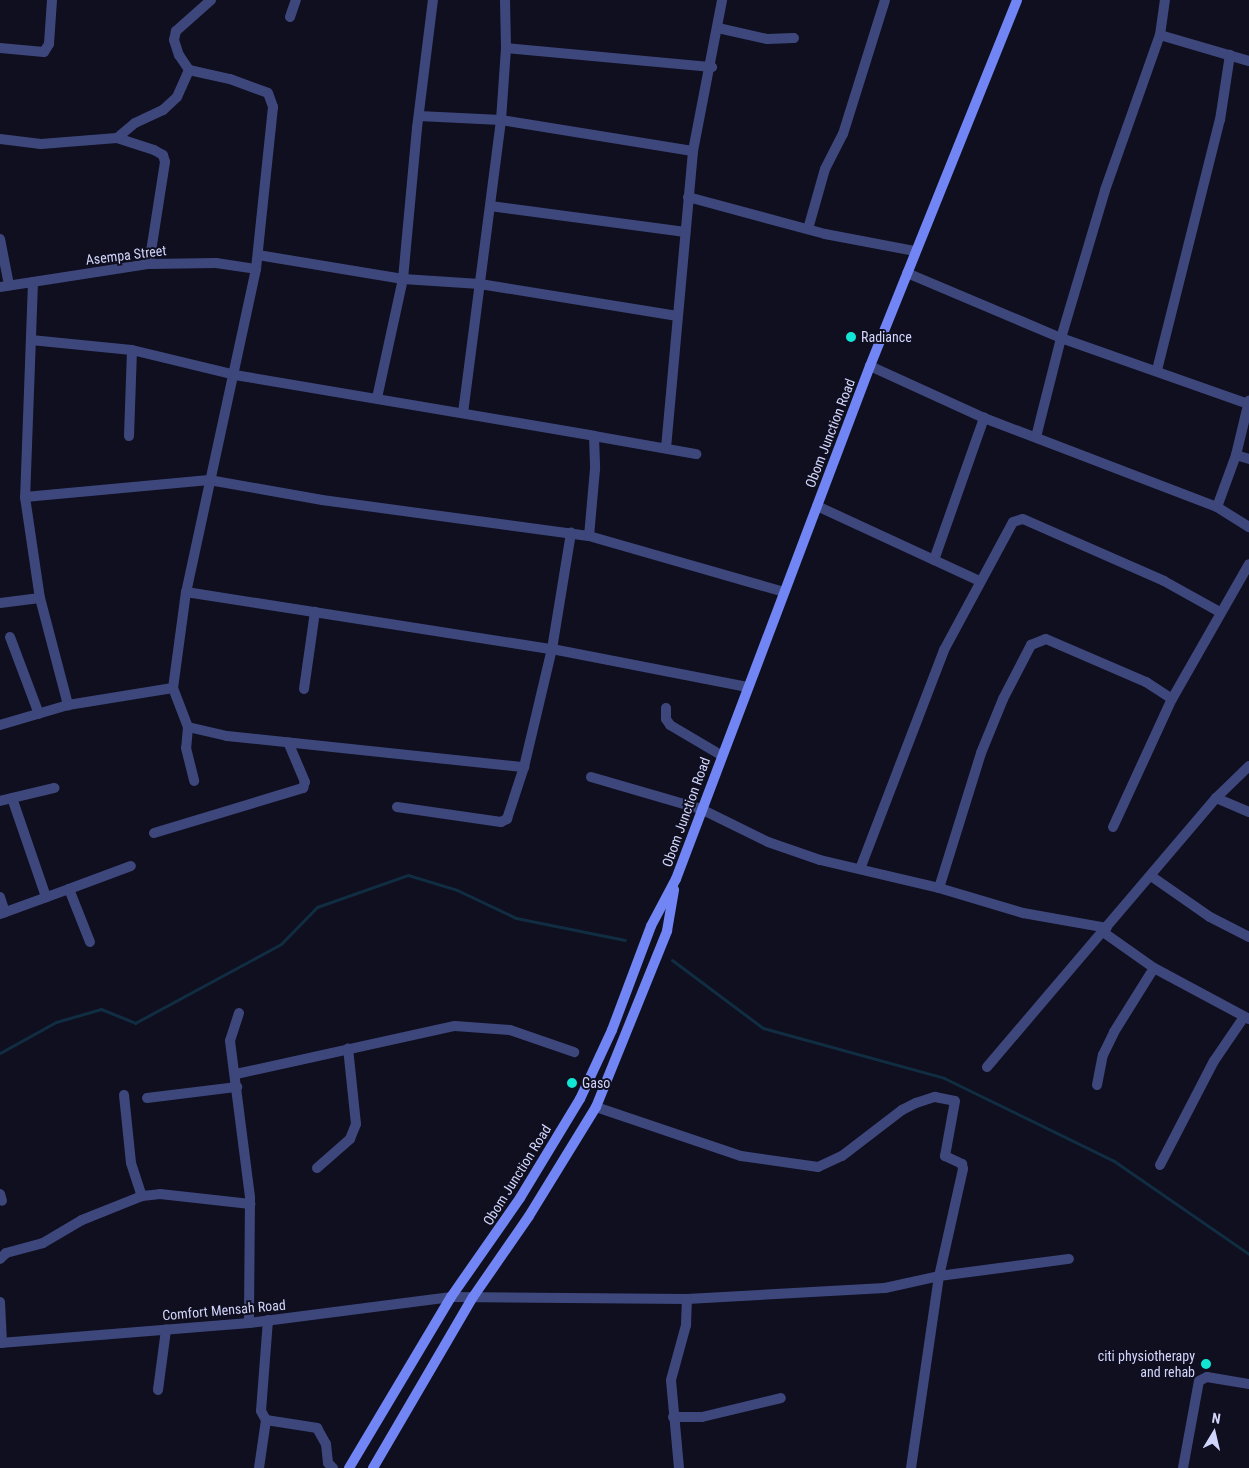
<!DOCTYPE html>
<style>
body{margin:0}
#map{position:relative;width:1249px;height:1468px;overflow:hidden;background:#0f0f20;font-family:"Roboto Condensed",sans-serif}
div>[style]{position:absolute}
.stream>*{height:3px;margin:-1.5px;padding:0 1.5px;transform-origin:1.5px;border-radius:1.5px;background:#112d42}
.minor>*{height:10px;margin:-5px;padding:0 5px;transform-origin:5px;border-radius:5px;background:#3e477c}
.secondary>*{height:10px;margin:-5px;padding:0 5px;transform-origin:5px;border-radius:5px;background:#7185f4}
.dots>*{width:14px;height:14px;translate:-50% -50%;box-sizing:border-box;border:2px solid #0f0f20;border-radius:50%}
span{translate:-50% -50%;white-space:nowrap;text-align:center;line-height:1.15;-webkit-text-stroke:4px #0f0f20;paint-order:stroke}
.street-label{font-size:14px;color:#d2d5fb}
.poi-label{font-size:14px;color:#d2d5fb}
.left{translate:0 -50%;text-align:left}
.right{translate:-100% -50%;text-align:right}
.north{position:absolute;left:1189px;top:1408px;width:50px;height:50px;-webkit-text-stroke:4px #0f0f20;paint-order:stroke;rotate:9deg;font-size:14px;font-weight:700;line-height:20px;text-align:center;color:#d2d5fb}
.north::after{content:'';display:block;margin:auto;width:18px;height:22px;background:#d2d5fb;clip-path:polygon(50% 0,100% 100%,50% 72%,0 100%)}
</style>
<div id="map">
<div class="stream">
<div style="left:672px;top:960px;width:114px;rotate:36.8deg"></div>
<div style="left:763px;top:1028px;width:188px;rotate:15.4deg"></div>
<div style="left:944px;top:1078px;width:189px;rotate:26deg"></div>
<div style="left:1114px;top:1161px;width:164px;rotate:34.6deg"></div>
<div style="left:0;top:1053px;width:64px;rotate:-29deg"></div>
<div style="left:56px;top:1022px;width:47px;rotate:-16.1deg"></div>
<div style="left:101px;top:1009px;width:37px;rotate:22deg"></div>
<div style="left:135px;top:1023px;width:166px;rotate:-28.4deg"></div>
<div style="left:281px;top:944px;width:52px;rotate:-45.8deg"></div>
<div style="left:317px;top:907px;width:96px;rotate:-19.4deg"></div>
<div style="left:408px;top:875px;width:51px;rotate:17deg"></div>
<div style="left:457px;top:890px;width:65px;rotate:25.4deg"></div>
<div style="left:516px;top:918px;width:111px;rotate:11.4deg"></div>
</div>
<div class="minor">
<div style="left:211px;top:0;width:47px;rotate:138.5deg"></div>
<div style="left:176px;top:31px;width:9px;rotate:103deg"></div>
<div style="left:174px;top:40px;width:16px;rotate:72deg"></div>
<div style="left:179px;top:55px;width:18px;rotate:56deg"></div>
<div style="left:189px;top:70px;width:42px;rotate:12.4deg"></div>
<div style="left:230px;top:79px;width:40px;rotate:20.2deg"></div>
<div style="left:268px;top:93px;width:15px;rotate:70deg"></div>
<div style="left:273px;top:107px;width:163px;rotate:96deg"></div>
<div style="left:256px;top:269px;width:330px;rotate:102.2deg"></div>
<div style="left:186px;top:592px;width:97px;rotate:97.7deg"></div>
<div style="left:173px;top:688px;width:42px;rotate:69deg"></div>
<div style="left:188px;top:727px;width:40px;rotate:13deg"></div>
<div style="left:227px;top:736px;width:299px;rotate:6deg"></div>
<div style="left:290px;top:17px;width:18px;rotate:-71deg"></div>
<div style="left:718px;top:28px;width:50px;rotate:12.7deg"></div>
<div style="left:767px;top:39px;width:27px;rotate:-2deg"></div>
<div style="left:1160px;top:35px;width:93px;rotate:16.3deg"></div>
<div style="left:0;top:48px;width:44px;rotate:5.2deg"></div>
<div style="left:44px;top:52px;width:9px;rotate:-58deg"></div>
<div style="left:49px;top:44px;width:44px;rotate:-86.1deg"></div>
<div style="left:506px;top:48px;width:207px;rotate:5.3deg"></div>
<div style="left:419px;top:116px;width:82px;rotate:2.8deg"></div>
<div style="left:501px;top:120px;width:194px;rotate:9.2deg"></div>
<div style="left:117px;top:138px;width:39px;rotate:18deg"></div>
<div style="left:154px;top:150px;width:10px;rotate:29deg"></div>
<div style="left:163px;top:155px;width:7px;rotate:74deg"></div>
<div style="left:165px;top:162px;width:103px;rotate:98.9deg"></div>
<div style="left:0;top:139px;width:41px;rotate:7deg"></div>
<div style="left:41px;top:144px;width:76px;rotate:-4.5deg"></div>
<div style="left:117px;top:138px;width:23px;rotate:-40deg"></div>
<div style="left:135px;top:123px;width:31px;rotate:-25deg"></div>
<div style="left:163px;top:110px;width:19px;rotate:-43deg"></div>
<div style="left:177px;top:97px;width:30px;rotate:-66deg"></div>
<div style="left:688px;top:197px;width:142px;rotate:15.1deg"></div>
<div style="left:825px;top:234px;width:92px;rotate:10.7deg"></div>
<div style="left:490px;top:206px;width:197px;rotate:7.6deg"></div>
<div style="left:808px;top:229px;width:62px;rotate:-74.2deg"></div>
<div style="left:825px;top:169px;width:39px;rotate:-63deg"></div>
<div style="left:843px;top:134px;width:140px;rotate:-72.6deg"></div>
<div style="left:0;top:239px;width:47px;rotate:78.9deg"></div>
<div style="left:258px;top:255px;width:147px;rotate:9.4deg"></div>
<div style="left:403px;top:279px;width:77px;rotate:3.7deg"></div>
<div style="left:480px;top:284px;width:200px;rotate:9.2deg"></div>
<div style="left:907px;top:273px;width:167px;rotate:22.9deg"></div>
<div style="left:1061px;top:338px;width:198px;rotate:19.4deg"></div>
<div style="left:33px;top:282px;width:215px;rotate:92.1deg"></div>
<div style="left:25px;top:497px;width:102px;rotate:81.6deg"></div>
<div style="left:40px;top:598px;width:111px;rotate:75.3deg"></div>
<div style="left:0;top:287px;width:151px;rotate:-8.8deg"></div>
<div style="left:149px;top:264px;width:67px;rotate:-0.9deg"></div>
<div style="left:216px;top:263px;width:40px;rotate:8.5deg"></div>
<div style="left:31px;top:340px;width:101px;rotate:5.7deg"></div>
<div style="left:132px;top:350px;width:106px;rotate:13.6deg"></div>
<div style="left:235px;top:375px;width:364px;rotate:9.6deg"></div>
<div style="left:594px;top:436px;width:33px;rotate:88deg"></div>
<div style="left:595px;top:469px;width:67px;rotate:95.1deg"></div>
<div style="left:870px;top:366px;width:125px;rotate:24.5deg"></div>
<div style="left:984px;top:418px;width:249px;rotate:20.9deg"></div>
<div style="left:1217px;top:507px;width:38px;rotate:32deg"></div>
<div style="left:1157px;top:370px;width:258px;rotate:-75.9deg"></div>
<div style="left:1220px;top:120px;width:66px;rotate:-81.3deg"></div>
<div style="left:377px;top:398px;width:122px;rotate:-77.7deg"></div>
<div style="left:403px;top:279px;width:152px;rotate:-84.7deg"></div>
<div style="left:417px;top:128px;width:129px;rotate:-82.9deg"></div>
<div style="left:463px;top:413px;width:295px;rotate:-82.6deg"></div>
<div style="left:501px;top:120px;width:72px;rotate:-86deg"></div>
<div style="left:506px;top:48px;width:48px;rotate:-91.2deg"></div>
<div style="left:129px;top:436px;width:86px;rotate:-88deg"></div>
<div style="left:594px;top:436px;width:104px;rotate:10deg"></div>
<div style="left:1036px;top:437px;width:102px;rotate:-75.8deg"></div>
<div style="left:1061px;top:338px;width:154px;rotate:-73.4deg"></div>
<div style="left:1105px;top:190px;width:164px;rotate:-70.5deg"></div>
<div style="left:1160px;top:35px;width:35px;rotate:-82deg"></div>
<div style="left:666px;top:448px;width:298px;rotate:-84.8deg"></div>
<div style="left:693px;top:151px;width:154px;rotate:-79.1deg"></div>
<div style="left:1236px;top:455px;width:14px;rotate:17deg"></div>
<div style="left:25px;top:497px;width:185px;rotate:-5.3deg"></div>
<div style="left:209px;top:480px;width:115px;rotate:10deg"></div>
<div style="left:322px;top:500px;width:269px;rotate:7.7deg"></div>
<div style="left:589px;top:536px;width:203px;rotate:16deg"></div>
<div style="left:817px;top:506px;width:179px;rotate:24.8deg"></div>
<div style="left:1217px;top:507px;width:55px;rotate:-69.9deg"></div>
<div style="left:1236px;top:455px;width:56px;rotate:-76.5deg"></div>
<div style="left:934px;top:560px;width:151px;rotate:-70.6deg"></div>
<div style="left:186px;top:592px;width:370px;rotate:8.9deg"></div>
<div style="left:552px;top:649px;width:199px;rotate:11deg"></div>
<div style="left:0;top:603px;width:40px;rotate:-7.1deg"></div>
<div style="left:10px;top:637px;width:82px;rotate:69.4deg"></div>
<div style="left:304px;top:689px;width:78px;rotate:-81.9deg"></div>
<div style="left:666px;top:708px;width:11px;rotate:90deg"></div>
<div style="left:666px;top:719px;width:7px;rotate:56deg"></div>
<div style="left:670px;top:725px;width:59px;rotate:30.5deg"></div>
<div style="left:0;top:725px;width:71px;rotate:-16.4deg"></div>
<div style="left:68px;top:705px;width:106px;rotate:-9.2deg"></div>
<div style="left:188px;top:727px;width:21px;rotate:95deg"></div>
<div style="left:186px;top:748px;width:34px;rotate:76deg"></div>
<div style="left:591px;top:777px;width:115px;rotate:16.2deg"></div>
<div style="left:701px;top:809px;width:75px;rotate:26.2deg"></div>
<div style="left:768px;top:842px;width:55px;rotate:19.1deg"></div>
<div style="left:820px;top:860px;width:122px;rotate:13.2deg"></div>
<div style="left:939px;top:888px;width:88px;rotate:16.6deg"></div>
<div style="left:1023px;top:913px;width:85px;rotate:10.1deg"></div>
<div style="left:12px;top:798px;width:105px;rotate:71deg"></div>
<div style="left:1216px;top:798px;width:36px;rotate:23deg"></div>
<div style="left:0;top:801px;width:56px;rotate:-13.5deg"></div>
<div style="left:397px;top:807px;width:105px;rotate:8.2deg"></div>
<div style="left:501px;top:822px;width:7px;rotate:-27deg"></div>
<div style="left:507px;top:819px;width:55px;rotate:-71.9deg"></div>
<div style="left:524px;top:767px;width:121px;rotate:-76.7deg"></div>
<div style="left:552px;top:649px;width:118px;rotate:-80.7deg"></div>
<div style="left:1113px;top:827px;width:141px;rotate:-65.3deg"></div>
<div style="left:1172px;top:699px;width:155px;rotate:-60.3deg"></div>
<div style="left:154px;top:833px;width:156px;rotate:-16.8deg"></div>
<div style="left:303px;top:788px;width:6px;rotate:-72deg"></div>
<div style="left:305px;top:782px;width:43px;rotate:-113deg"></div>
<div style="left:860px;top:869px;width:235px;rotate:-69deg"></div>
<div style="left:944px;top:650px;width:145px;rotate:-61.7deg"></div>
<div style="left:1013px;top:522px;width:10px;rotate:-17deg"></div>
<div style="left:1023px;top:519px;width:154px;rotate:23.7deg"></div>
<div style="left:1164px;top:581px;width:64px;rotate:29deg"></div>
<div style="left:1151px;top:876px;width:72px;rotate:34.8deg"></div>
<div style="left:1210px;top:917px;width:44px;rotate:27.1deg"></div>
<div style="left:939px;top:888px;width:141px;rotate:-72.7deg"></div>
<div style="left:981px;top:753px;width:58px;rotate:-67.8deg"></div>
<div style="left:1003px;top:699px;width:61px;rotate:-62.6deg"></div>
<div style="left:1031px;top:645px;width:16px;rotate:-22deg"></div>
<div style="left:1046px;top:639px;width:109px;rotate:23.3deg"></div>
<div style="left:1146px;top:682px;width:31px;rotate:33deg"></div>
<div style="left:69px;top:889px;width:66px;rotate:-20.4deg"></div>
<div style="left:0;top:897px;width:16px;rotate:72deg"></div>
<div style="left:0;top:914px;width:73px;rotate:-19.9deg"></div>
<div style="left:69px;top:889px;width:57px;rotate:68.4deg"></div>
<div style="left:1103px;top:932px;width:62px;rotate:35.2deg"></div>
<div style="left:1154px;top:968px;width:108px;rotate:28.2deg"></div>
<div style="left:239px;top:1013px;width:29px;rotate:108deg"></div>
<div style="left:230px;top:1041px;width:158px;rotate:82.7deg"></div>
<div style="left:250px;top:1198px;width:125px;rotate:90.5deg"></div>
<div style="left:987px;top:1067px;width:353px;rotate:-49.6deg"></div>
<div style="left:1216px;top:798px;width:46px;rotate:-44.1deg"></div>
<div style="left:236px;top:1074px;width:224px;rotate:-12.4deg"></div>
<div style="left:455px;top:1026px;width:55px;rotate:4.2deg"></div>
<div style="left:510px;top:1030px;width:68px;rotate:19deg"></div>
<div style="left:1097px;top:1085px;width:31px;rotate:-79deg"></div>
<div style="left:1103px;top:1055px;width:25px;rotate:-64deg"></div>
<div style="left:1114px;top:1032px;width:75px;rotate:-58deg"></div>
<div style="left:124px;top:1095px;width:68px;rotate:84.1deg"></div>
<div style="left:131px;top:1163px;width:35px;rotate:72deg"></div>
<div style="left:147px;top:1098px;width:91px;rotate:-7deg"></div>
<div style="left:596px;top:1107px;width:153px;rotate:18.7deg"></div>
<div style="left:741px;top:1156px;width:78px;rotate:8.1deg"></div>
<div style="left:818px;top:1167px;width:26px;rotate:-25deg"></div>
<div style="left:842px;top:1156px;width:76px;rotate:-37.5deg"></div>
<div style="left:902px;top:1110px;width:16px;rotate:-27deg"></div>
<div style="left:916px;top:1103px;width:20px;rotate:-18deg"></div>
<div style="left:935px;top:1097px;width:20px;rotate:11deg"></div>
<div style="left:955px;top:1101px;width:56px;rotate:100.3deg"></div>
<div style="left:945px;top:1156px;width:19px;rotate:25deg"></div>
<div style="left:962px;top:1164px;width:5px;rotate:79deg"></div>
<div style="left:963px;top:1169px;width:110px;rotate:102.6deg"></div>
<div style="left:939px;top:1276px;width:194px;rotate:98.3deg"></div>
<div style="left:1160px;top:1165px;width:117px;rotate:-62.6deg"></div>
<div style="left:1214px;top:1061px;width:53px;rotate:-55.7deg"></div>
<div style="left:317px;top:1168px;width:44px;rotate:-41.3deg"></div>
<div style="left:350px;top:1139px;width:16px;rotate:-68deg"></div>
<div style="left:356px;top:1124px;width:76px;rotate:-96deg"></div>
<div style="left:0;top:1194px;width:7px;rotate:74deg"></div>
<div style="left:0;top:1259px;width:8px;rotate:-45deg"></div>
<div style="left:6px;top:1253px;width:38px;rotate:-15deg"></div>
<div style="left:43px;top:1243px;width:45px;rotate:-30.5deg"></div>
<div style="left:82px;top:1220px;width:65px;rotate:-21.8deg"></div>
<div style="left:142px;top:1196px;width:18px;rotate:-6deg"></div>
<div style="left:160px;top:1194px;width:91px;rotate:6.3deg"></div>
<div style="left:0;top:1302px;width:41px;rotate:87.2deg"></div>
<div style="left:268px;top:1320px;width:91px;rotate:94.4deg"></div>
<div style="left:261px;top:1411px;width:10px;rotate:61deg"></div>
<div style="left:266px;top:1420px;width:52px;rotate:8.9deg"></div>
<div style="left:317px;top:1428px;width:18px;rotate:61deg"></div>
<div style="left:326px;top:1444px;width:19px;rotate:84deg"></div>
<div style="left:328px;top:1463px;width:7px;rotate:45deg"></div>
<div style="left:0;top:1343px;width:250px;rotate:-4.6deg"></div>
<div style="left:249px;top:1323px;width:204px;rotate:-7.3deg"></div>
<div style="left:451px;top:1297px;width:236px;rotate:0.5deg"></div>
<div style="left:687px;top:1299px;width:198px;rotate:-3.2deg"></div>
<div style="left:885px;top:1288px;width:55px;rotate:-12.5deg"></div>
<div style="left:939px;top:1276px;width:131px;rotate:-7.5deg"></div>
<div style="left:158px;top:1390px;width:61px;rotate:-82.4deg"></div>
<div style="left:673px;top:1417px;width:29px"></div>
<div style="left:702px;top:1417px;width:81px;rotate:-13.5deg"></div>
<div style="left:259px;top:1468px;width:49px;rotate:-81.7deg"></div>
<div style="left:679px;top:1468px;width:88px;rotate:-95.2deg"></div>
<div style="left:671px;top:1380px;width:57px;rotate:-74.7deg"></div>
<div style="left:686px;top:1325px;width:26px;rotate:-88deg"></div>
<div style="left:1183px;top:1468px;width:88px;rotate:-79.6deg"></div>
<div style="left:1199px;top:1381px;width:9px;rotate:-27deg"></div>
<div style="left:1207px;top:1377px;width:43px;rotate:9.5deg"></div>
</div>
<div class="secondary">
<div style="left:349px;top:1468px;width:199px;rotate:-59.2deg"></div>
<div style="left:451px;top:1297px;width:121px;rotate:-55.1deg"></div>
<div style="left:520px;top:1198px;width:116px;rotate:-58.8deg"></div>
<div style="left:580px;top:1099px;width:76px;rotate:-65.1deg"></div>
<div style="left:612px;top:1030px;width:111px;rotate:-69.4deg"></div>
<div style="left:651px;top:926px;width:53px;rotate:-62deg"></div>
<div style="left:676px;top:879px;width:548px;rotate:-69.29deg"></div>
<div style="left:870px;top:366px;width:394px;rotate:-68.1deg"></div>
<div style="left:373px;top:1468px;width:198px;rotate:-59.7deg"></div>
<div style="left:473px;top:1297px;width:98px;rotate:-55.3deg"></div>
<div style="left:529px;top:1216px;width:128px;rotate:-58.4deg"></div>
<div style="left:596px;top:1107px;width:190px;rotate:-68deg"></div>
<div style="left:667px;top:931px;width:42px;rotate:-80.3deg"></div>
</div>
<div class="dots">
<div style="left:851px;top:337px;background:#12e7d5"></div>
<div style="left:572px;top:1083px;background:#12e7d5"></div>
<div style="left:1206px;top:1364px;background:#12e7d5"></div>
</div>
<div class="street-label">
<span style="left:126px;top:255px;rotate:-7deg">Asempa Street</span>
<span style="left:830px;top:433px;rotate:-69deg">Obom Junction Road</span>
<span style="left:686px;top:812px;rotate:-70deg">Obom Junction Road</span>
<span style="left:517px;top:1175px;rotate:-58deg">Obom Junction Road</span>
<span style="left:224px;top:1310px;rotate:-5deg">Comfort Mensah Road</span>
</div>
<div class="poi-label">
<span class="left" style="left:861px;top:337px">Radiance</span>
<span class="left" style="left:582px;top:1083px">Gaso</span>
<span class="right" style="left:1195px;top:1364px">citi physiotherapy<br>and rehab</span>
</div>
<div class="north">N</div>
</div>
